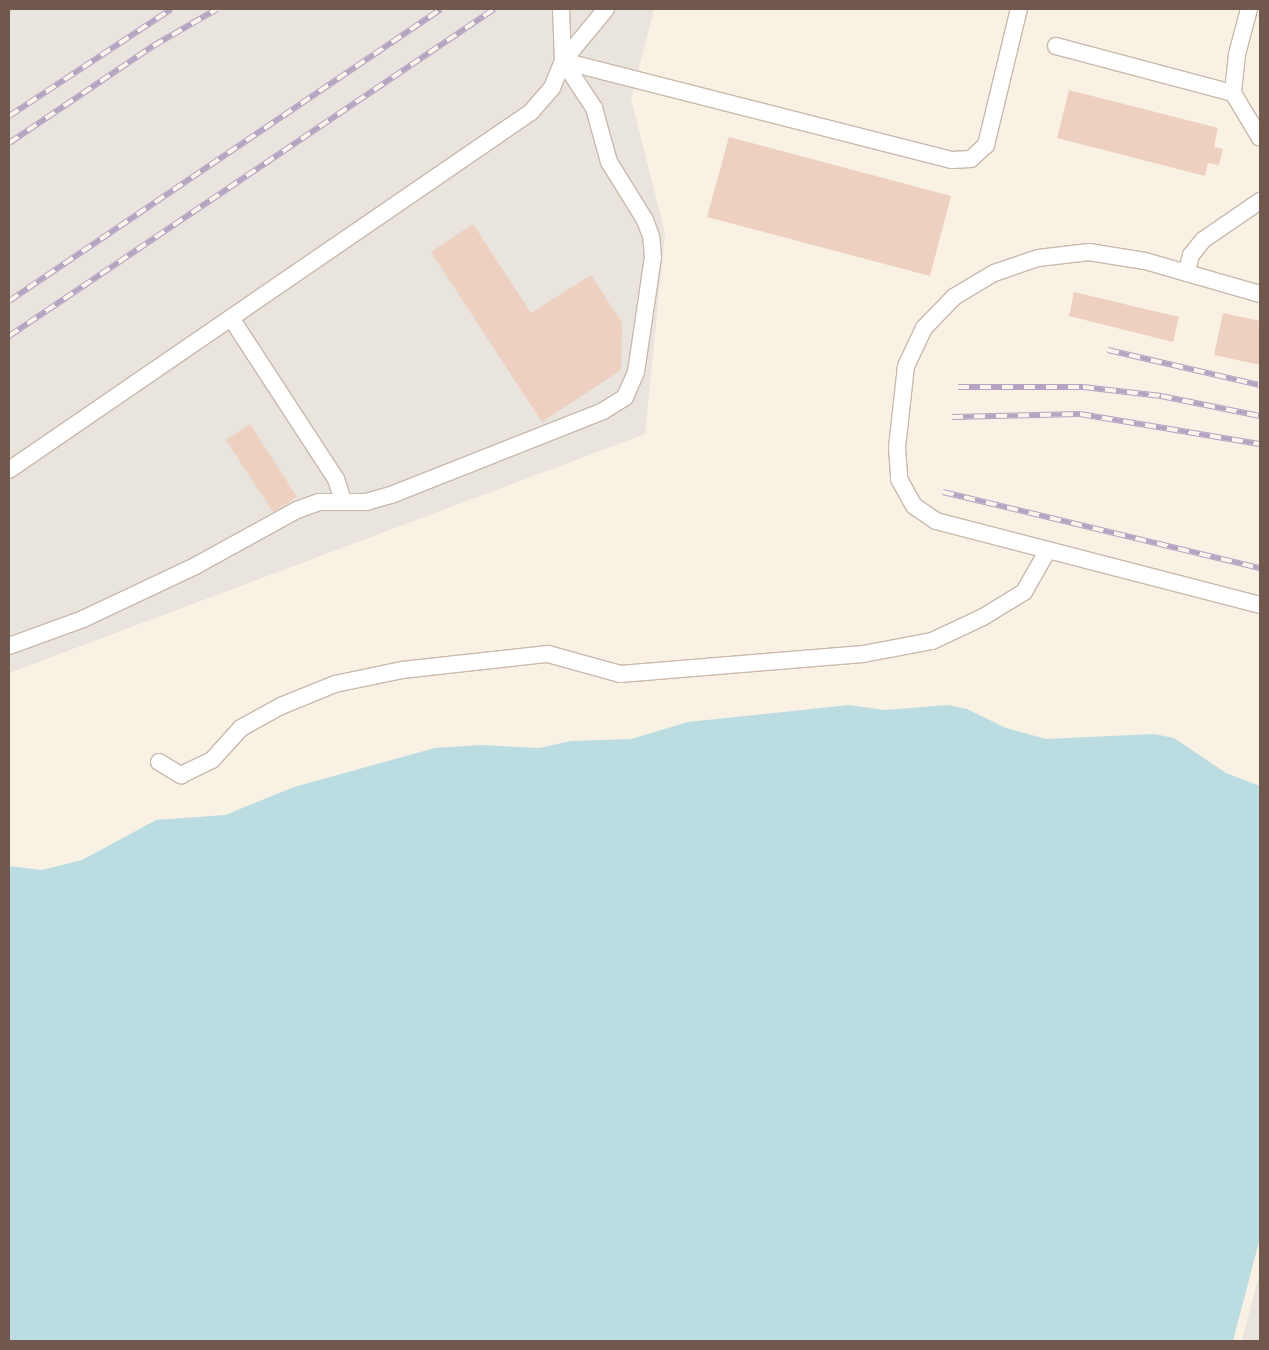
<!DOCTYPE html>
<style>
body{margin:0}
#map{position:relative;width:1269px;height:1350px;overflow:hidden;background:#faf1e5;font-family:Manrope,sans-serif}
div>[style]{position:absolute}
.industrial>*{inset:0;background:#eae4df}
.water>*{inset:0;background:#bbdde2}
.building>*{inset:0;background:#edd0bf}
.roads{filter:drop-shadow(1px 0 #cab9ac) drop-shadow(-1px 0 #cab9ac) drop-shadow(0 1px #cab9ac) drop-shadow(0 -1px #cab9ac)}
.service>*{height:16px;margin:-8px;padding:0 8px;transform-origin:8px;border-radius:8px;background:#fff}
.rail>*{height:5.5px;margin-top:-2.75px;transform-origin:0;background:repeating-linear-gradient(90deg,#fdf5eb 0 11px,#b4a4c2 0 22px);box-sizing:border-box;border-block:1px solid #b4a4c2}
span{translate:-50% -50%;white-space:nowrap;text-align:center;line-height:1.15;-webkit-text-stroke:4px #fdf5eb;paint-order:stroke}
.frame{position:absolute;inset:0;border:10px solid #70584c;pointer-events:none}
</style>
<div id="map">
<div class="industrial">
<div style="clip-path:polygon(9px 9px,654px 9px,631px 99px,665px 233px,645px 434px,9px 673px)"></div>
<div style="clip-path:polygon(1260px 1271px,1260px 1341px,1242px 1341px)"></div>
</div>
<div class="water">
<div style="clip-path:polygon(849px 705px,885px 710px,948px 705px,967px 709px,1006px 728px,1046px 739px,1154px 734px,1174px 738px,1226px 773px,1260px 786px,1260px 1238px,1233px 1341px,9px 1341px,9px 866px,42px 870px,82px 860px,156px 820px,225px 815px,294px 787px,435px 748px,480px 745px,539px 748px,571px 741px,631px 739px,688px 722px)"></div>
</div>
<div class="building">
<div style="clip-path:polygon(1069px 90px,1218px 128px,1214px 147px,1223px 149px,1219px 165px,1208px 163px,1205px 176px,1057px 138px)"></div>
<div style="clip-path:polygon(729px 137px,951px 196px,930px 276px,707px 217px)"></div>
<div style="clip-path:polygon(473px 224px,531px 313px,591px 275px,622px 323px,621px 370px,542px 422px,431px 252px)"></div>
<div style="clip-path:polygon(1074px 292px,1179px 317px,1173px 342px,1069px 316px)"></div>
<div style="clip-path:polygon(1223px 313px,1260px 321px,1260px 365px,1214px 355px)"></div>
<div style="clip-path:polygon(250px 424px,297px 497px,273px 512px,226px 440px)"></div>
</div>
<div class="roads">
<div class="service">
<div style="left:1249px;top:9px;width:47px;rotate:104.9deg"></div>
<div style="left:1237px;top:54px;width:39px;rotate:96deg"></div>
<div style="left:1233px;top:93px;width:52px;rotate:59deg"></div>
<div style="left:1056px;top:46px;width:183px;rotate:14.9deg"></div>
<div style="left:563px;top:61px;width:401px;rotate:14.3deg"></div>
<div style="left:952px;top:160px;width:19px;rotate:-3deg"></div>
<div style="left:971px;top:159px;width:21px;rotate:-43deg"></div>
<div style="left:986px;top:145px;width:140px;rotate:-76.4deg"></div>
<div style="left:563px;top:61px;width:67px;rotate:-50.4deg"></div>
<div style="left:1186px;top:273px;width:19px;rotate:-74deg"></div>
<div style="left:1191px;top:255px;width:19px;rotate:-51deg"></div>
<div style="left:1203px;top:240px;width:69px;rotate:-34.4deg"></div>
<div style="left:1260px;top:294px;width:120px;rotate:-164deg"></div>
<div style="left:1145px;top:261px;width:57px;rotate:-170.9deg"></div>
<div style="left:1089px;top:252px;width:51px;rotate:173.3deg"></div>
<div style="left:1038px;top:258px;width:46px;rotate:161.2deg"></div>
<div style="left:994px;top:273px;width:47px;rotate:149deg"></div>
<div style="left:954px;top:297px;width:43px;rotate:134.1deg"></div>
<div style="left:924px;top:328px;width:42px;rotate:115.3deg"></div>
<div style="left:906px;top:366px;width:81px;rotate:96.3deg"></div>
<div style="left:897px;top:447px;width:32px;rotate:86deg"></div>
<div style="left:899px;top:479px;width:31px;rotate:61deg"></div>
<div style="left:914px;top:506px;width:27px;rotate:34deg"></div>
<div style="left:936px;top:521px;width:335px;rotate:14.5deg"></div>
<div style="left:231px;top:318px;width:192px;rotate:56.9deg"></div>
<div style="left:336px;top:479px;width:23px;rotate:72deg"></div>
<div style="left:9px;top:470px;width:633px;rotate:-34.44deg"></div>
<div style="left:531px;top:112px;width:32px;rotate:-49deg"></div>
<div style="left:552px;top:88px;width:29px;rotate:-68deg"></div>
<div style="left:563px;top:61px;width:52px;rotate:-92.2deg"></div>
<div style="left:9px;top:646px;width:79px;rotate:-20deg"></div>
<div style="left:83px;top:619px;width:126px;rotate:-25.3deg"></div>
<div style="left:197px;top:565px;width:114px;rotate:-28.8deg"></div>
<div style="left:297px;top:510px;width:23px;rotate:-20deg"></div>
<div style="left:319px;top:502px;width:47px"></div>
<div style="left:366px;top:502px;width:26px;rotate:-16deg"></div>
<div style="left:391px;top:495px;width:228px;rotate:-21.6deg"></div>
<div style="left:603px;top:411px;width:26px;rotate:-32deg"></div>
<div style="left:625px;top:397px;width:27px;rotate:-66deg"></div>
<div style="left:636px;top:372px;width:116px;rotate:-81.6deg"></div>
<div style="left:653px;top:257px;width:21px;rotate:-95deg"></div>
<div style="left:651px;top:236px;width:17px;rotate:-111deg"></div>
<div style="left:645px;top:220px;width:68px;rotate:-121.8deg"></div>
<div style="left:609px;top:162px;width:56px;rotate:-105.5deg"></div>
<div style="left:594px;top:108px;width:56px;rotate:-123.4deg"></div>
<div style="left:159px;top:762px;width:26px;rotate:31deg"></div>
<div style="left:181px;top:775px;width:34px;rotate:-26deg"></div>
<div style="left:212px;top:760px;width:43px;rotate:-47.8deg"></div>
<div style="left:241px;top:728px;width:46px;rotate:-28.8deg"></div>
<div style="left:281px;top:706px;width:58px;rotate:-22.2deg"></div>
<div style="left:335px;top:684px;width:68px;rotate:-11.8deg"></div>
<div style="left:402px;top:670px;width:147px;rotate:-6.3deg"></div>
<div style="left:548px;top:654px;width:75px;rotate:15.5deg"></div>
<div style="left:620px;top:674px;width:244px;rotate:-4.7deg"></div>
<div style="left:863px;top:654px;width:70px;rotate:-10.7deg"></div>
<div style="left:932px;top:641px;width:56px;rotate:-25.2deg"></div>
<div style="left:983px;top:617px;width:48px;rotate:-31.4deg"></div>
<div style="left:1024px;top:592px;width:48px;rotate:-60.3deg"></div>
</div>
</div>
<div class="rail">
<div style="left:9px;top:116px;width:194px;rotate:-33.4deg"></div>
<div style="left:9px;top:143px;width:174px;rotate:-34deg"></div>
<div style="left:153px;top:46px;width:74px;rotate:-30deg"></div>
<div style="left:9px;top:301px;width:521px;rotate:-34.06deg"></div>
<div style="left:9px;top:336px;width:585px;rotate:-33.99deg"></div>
<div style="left:1108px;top:350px;width:156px;rotate:13deg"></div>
<div style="left:958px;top:387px;width:125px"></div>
<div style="left:1083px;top:387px;width:79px;rotate:6.6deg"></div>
<div style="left:1161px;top:396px;width:101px;rotate:11.4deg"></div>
<div style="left:952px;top:417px;width:128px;rotate:-1.3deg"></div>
<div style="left:1080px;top:414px;width:182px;rotate:9.5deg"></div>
<div style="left:943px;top:492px;width:326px;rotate:13.5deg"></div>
</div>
<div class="frame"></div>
</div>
